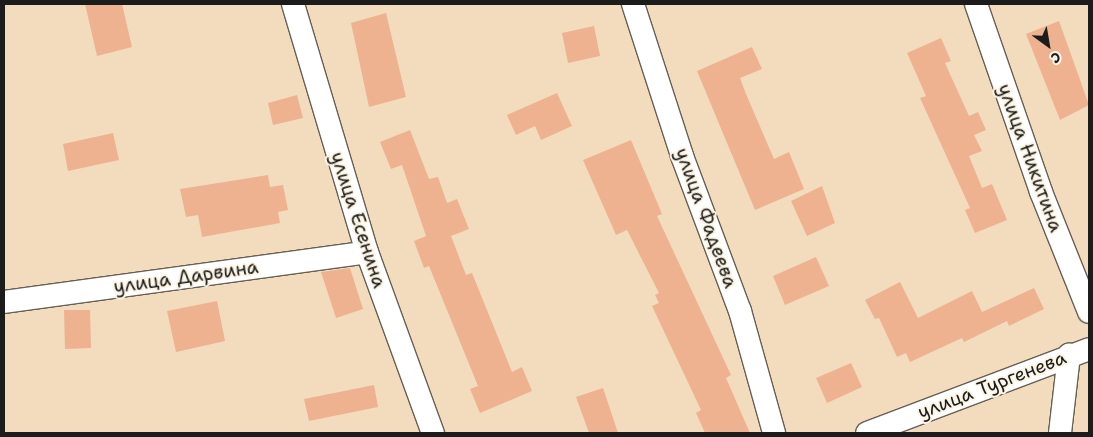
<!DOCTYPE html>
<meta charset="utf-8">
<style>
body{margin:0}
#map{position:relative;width:1093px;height:437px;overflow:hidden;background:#f3dcbd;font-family:"Shantell Sans",sans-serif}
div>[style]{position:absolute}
.building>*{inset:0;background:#eeb290}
.roads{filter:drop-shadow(1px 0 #675f54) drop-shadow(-1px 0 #675f54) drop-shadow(0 1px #675f54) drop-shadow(0 -1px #675f54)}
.street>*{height:22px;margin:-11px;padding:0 11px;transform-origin:11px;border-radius:11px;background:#fff}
span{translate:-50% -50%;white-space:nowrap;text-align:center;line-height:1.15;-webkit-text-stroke:4px #fcf5e5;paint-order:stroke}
.street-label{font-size:19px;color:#1c1c1c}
.frame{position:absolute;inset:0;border:5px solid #1c1c1c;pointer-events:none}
.north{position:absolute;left:1023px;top:20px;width:50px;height:50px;-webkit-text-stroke:4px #fcf5e5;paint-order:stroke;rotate:148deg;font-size:14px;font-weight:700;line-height:20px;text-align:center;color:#1c1c1c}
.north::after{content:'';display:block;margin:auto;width:18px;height:22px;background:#1c1c1c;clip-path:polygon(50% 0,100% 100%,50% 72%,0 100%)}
</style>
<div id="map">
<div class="building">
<div style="clip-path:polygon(85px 4px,122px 4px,132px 47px,97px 56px)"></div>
<div style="clip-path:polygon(386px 13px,406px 97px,369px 107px,351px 23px)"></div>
<div style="clip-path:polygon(1059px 21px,1089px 105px,1060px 120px,1026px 34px)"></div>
<div style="clip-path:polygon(594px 26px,600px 56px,568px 63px,562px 33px)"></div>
<div style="clip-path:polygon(941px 38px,951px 61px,945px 63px,969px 116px,978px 112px,986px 130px,974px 135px,982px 151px,969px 156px,982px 188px,992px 184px,1007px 220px,975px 233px,965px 210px,970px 208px,920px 98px,926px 96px,907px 53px)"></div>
<div style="clip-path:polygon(752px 47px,762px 69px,740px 78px,746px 94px,774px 159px,789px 152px,804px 189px,755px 210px,697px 71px)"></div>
<div style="clip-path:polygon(557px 93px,572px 126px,541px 140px,535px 126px,516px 135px,507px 115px)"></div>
<div style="clip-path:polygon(297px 95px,303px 118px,273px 125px,268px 103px)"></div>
<div style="clip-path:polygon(410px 130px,429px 179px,438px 177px,447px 203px,457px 199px,469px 229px,451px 236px,466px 275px,472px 273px,512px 372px,522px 367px,532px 391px,480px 413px,470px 389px,478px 386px,429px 266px,424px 268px,414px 241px,426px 236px,402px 165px,391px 169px,380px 142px)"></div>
<div style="clip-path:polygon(113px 133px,119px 160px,68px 171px,63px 144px)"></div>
<div style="clip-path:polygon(631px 140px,662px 214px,657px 216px,731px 375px,726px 378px,750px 433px,705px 433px,696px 413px,701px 410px,652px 306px,659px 303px,655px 295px,659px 293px,627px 230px,616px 235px,583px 160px)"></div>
<div style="clip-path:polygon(268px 175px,270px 187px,283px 185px,288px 210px,278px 212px,280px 223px,202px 237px,198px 215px,186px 217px,180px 189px)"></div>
<div style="clip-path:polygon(822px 186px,835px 223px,807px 236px,791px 201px)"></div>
<div style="clip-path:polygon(816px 257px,829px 286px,785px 305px,773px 276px)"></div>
<div style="clip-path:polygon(350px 268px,363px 309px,336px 318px,321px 272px)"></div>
<div style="clip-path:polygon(900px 282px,918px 318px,972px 291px,982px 312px,1034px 288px,1044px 309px,1009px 326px,1007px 321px,964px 342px,962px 338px,910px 362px,906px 353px,897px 357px,879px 318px,875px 319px,865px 300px)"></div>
<div style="clip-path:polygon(217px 301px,225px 341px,176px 352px,167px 311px)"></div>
<div style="clip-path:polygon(64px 310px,90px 310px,91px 348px,65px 349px)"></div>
<div style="clip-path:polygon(851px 363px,862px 387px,827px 403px,816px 378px)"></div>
<div style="clip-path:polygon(374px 385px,378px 407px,309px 421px,304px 399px)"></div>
<div style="clip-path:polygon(603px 388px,618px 433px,589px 433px,576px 397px)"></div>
</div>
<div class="roads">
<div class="street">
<div style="left:293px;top:4px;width:259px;rotate:73.4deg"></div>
<div style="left:367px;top:252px;width:193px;rotate:70deg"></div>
<div style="left:633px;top:4px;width:160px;rotate:72.1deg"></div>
<div style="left:682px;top:156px;width:165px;rotate:69.5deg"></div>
<div style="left:740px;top:311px;width:127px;rotate:74.4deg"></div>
<div style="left:976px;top:4px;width:199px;rotate:70.9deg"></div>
<div style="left:1041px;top:192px;width:129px;rotate:68.2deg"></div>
<div style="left:4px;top:302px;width:366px;rotate:-7.8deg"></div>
<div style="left:867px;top:433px;width:237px;rotate:-20.7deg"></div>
<div style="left:1060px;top:433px;width:79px;rotate:-83.4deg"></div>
</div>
</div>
<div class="street-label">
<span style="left:1030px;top:158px;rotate:70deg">улица Никитина</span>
<span style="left:706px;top:218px;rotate:70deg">улица Фадеева</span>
<span style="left:358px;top:220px;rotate:72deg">улица Есенина</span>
<span style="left:186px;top:277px;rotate:-8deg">улица Дарвина</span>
<span style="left:992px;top:385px;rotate:-21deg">улица Тургенева</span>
</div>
<div class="frame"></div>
<div class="north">С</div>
</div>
